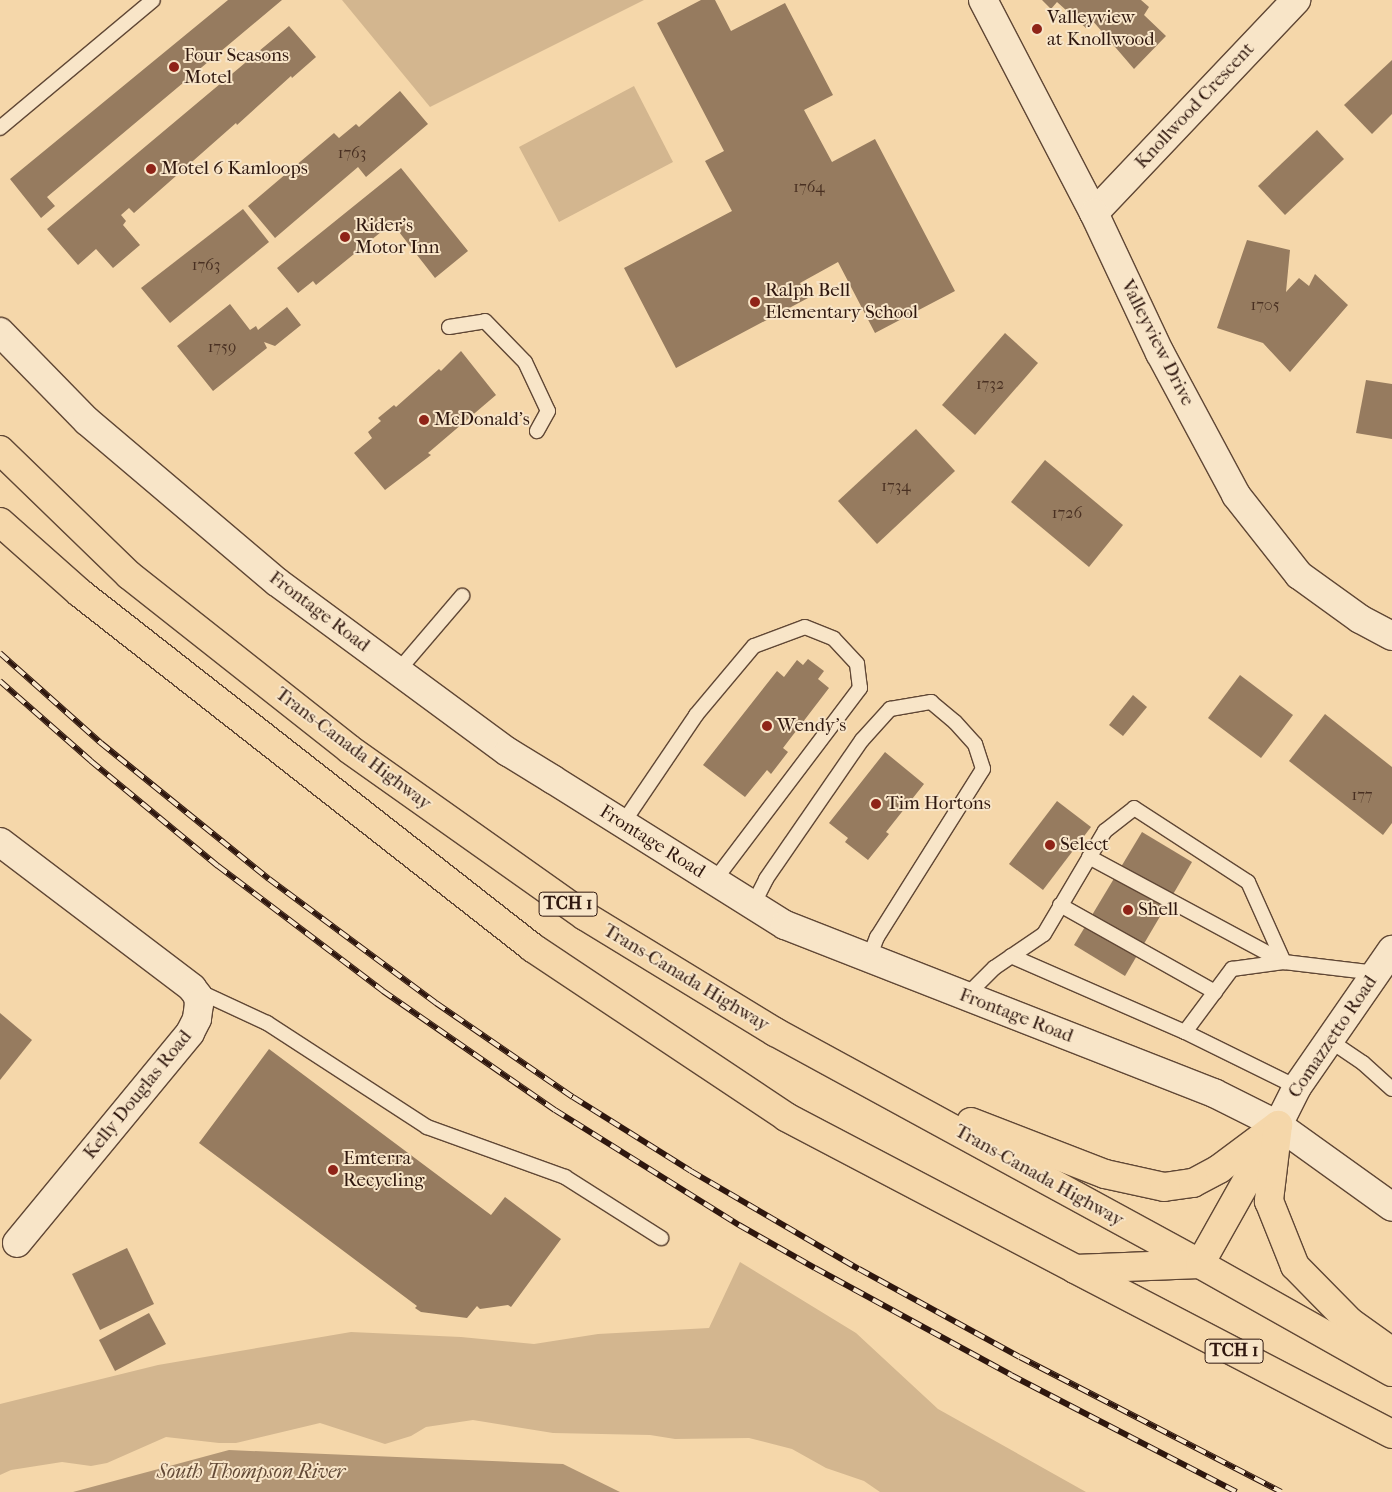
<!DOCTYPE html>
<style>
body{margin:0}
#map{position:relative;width:1392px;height:1492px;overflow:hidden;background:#f5d7aa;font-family:"IM FELL French Canon",serif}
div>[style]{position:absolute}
.green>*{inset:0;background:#d3b68f}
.water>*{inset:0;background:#b29675}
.building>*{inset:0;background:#967b5f}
.roads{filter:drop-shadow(1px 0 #604735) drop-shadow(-1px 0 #604735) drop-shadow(0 1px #604735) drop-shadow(0 -1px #604735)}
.service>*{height:14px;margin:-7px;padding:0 7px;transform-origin:7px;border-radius:7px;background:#f8e5c8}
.minor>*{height:28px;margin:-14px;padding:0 14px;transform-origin:14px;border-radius:14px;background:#f8e5c8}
.tertiary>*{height:28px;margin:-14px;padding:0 14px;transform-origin:14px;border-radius:14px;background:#f8e5c8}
.trunk>*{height:28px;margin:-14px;padding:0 14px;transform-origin:14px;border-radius:14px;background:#f5d7aa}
.motorway>*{height:28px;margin:-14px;padding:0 14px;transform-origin:14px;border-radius:14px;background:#f5d7aa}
.rail>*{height:5.5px;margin-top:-2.75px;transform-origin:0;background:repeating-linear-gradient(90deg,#f8e5c8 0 11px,#2f170e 0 22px);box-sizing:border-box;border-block:1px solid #2f170e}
.dots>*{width:14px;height:14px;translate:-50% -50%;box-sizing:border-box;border:2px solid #f8e5c8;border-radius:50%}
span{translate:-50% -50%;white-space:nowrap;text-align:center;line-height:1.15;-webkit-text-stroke:4px #f8e5c8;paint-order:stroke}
.number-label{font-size:16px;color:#493022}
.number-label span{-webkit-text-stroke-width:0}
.shield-label span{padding:1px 4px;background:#f8e5c8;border:1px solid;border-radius:4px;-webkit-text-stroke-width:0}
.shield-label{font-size:18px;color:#2f170e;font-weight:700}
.poi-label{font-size:19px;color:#2f170e}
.left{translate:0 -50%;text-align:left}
.street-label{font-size:19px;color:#2f170e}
.water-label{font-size:20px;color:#634a37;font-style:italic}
</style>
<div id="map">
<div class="green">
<div style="clip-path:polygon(342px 0,644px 0,430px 107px)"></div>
<div style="clip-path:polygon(634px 86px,673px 162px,559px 222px,519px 147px)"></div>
<div style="clip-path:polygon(740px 1262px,856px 1333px,938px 1409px,1086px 1492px,880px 1492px,864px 1481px,826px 1468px,792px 1449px,749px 1438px,675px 1439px,650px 1435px,553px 1433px,473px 1420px,426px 1427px,411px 1436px,385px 1444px,320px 1423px,236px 1443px,219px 1443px,166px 1437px,107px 1463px,91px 1466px,62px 1462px,11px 1470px,0 1475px,0 1404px,158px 1365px,351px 1332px,461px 1337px,534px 1344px,598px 1334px,709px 1328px)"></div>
</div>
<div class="water">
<div style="clip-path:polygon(229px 1450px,563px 1464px,620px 1492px,73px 1492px)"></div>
</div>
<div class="building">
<div style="clip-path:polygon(228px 0,282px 0,47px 197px,55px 206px,41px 218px,10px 179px)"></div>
<div style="clip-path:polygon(701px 0,715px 0,731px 31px,785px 3px,833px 95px,804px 110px,832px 162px,875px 139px,955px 291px,875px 333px,838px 262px,800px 283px,808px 298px,676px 368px,624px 268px,732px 211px,705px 161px,724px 151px,657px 23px)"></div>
<div style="clip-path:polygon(1042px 0,1141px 0,1149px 7px,1144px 15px,1166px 36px,1134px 69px,1092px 20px,1086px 28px,1057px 2px,1051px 9px)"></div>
<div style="clip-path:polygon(289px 26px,316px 57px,292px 78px,291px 76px,237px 125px,236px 123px,134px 213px,129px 208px,121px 215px,126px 221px,123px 225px,140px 245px,113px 268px,96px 249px,78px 265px,47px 229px)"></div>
<div style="clip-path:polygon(1392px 60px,1392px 114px,1372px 134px,1344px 105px)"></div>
<div style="clip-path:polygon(400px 91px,428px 124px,366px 177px,358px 167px,275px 238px,248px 206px,334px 133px,339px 138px,356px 124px,359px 127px)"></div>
<div style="clip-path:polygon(1317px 130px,1344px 159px,1285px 215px,1258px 186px)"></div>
<div style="clip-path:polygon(401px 168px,468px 251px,435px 278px,392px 223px,316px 285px,313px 281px,298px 293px,277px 268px)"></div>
<div style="clip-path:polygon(243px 209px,269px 242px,170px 323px,141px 288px)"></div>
<div style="clip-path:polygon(1247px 240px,1290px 250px,1286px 292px,1299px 278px,1309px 286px,1315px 274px,1348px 305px,1290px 372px,1263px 343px,1217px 328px)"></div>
<div style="clip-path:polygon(230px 304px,250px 330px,256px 326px,258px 330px,287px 307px,301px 325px,275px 346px,264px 342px,267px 348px,213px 391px,177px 346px)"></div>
<div style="clip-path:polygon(1005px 333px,1038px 363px,975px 435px,942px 405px)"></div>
<div style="clip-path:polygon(461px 351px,496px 395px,428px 453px,431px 455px,385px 490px,354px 453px,372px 438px,368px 432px,381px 421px,378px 418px,394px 405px,396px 407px,439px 369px,441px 371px)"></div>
<div style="clip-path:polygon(1366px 380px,1392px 384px,1392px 439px,1356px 433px)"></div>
<div style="clip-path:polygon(916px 429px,955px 471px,877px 544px,838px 501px)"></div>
<div style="clip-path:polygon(1045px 460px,1123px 525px,1089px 567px,1011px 502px)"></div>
<div style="clip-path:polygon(808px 659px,824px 671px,818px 679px,829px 688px,783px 748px,788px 752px,771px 774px,767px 770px,745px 797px,703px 765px,777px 671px,784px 677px,797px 660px,803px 665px)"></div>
<div style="clip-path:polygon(1240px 675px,1293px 715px,1261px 758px,1208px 718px)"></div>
<div style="clip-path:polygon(1133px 695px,1147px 707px,1123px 736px,1109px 725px)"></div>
<div style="clip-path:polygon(1325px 714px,1392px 767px,1392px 823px,1383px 835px,1289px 761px)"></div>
<div style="clip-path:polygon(885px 752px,924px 784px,886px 832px,889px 834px,868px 860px,845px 842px,848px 838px,829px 823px)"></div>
<div style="clip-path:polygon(1057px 801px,1091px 827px,1043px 890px,1009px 864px)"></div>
<div style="clip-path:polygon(1142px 832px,1192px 862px,1125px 976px,1074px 945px)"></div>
<div style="clip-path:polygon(0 1013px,32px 1040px,0 1080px)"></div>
<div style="clip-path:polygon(269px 1049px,491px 1215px,505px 1197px,561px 1239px,511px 1307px,508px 1305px,480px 1309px,477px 1306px,467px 1318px,421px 1312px,415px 1308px,417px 1306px,199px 1143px)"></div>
<div style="clip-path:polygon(127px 1248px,154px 1304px,100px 1330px,72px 1274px)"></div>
<div style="clip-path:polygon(149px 1313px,166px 1344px,115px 1371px,99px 1340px)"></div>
</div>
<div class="roads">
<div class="service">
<div style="left:0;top:128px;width:199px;rotate:-39.9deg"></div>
<div style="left:449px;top:327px;width:36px;rotate:-9deg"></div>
<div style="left:485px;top:321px;width:57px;rotate:45.7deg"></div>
<div style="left:525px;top:362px;width:54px;rotate:64.9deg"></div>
<div style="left:548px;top:411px;width:23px;rotate:119deg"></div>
<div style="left:398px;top:671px;width:99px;rotate:-49.5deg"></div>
<div style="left:623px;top:823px;width:130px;rotate:-55.9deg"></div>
<div style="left:696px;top:715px;width:90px;rotate:-50deg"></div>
<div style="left:754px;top:646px;width:54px;rotate:-20.4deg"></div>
<div style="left:805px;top:627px;width:31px;rotate:22deg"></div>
<div style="left:834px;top:639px;width:34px;rotate:47deg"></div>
<div style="left:857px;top:664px;width:24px;rotate:83deg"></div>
<div style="left:860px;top:688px;width:242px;rotate:127.1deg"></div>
<div style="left:1089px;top:857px;width:221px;rotate:28.3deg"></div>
<div style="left:753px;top:905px;width:29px;rotate:-63deg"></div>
<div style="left:766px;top:879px;width:169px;rotate:-55.4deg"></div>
<div style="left:862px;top:740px;width:42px;rotate:-47.9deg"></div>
<div style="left:890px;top:709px;width:42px;rotate:-9.7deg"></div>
<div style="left:931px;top:702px;width:31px;rotate:40deg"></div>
<div style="left:955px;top:722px;width:30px;rotate:48deg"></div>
<div style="left:975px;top:744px;width:26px;rotate:72deg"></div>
<div style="left:983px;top:769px;width:199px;rotate:122.2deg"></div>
<div style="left:877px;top:937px;width:22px;rotate:111deg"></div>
<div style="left:1060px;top:905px;width:178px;rotate:29.3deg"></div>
<div style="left:1011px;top:956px;width:190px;rotate:23.6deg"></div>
<div style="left:1185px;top:1032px;width:79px;rotate:-53.3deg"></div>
<div style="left:1232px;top:969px;width:52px;rotate:-7.7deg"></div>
<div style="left:1284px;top:962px;width:93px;rotate:6.8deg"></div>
<div style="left:196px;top:990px;width:78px;rotate:24.9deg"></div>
<div style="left:267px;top:1023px;width:191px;rotate:33deg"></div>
<div style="left:427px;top:1127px;width:147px;rotate:19.9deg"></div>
<div style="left:565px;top:1177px;width:114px;rotate:32.4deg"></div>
<div style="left:966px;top:996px;width:40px;rotate:-45deg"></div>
<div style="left:994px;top:968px;width:60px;rotate:-34.2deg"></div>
<div style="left:1044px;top:934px;width:120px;rotate:-59.4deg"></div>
<div style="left:1105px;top:831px;width:37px;rotate:-38deg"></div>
<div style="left:1134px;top:808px;width:136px;rotate:33deg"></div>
<div style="left:1248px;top:882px;width:88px;rotate:65.8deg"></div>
<div style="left:1185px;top:1032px;width:125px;rotate:26.2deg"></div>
<div style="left:1329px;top:1040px;width:41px;rotate:34.1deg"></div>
<div style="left:1363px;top:1063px;width:39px;rotate:42deg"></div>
</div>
<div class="minor">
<div style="left:1094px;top:213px;width:294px;rotate:-46.5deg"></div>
<div style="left:0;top:332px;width:124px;rotate:45.7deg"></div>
<div style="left:87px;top:421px;width:249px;rotate:40.3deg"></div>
<div style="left:277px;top:582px;width:287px;rotate:36.4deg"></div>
<div style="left:508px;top:752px;width:52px;rotate:31.5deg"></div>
<div style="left:552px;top:779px;width:275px;rotate:32.1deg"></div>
<div style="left:785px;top:925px;width:461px;rotate:21.4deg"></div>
<div style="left:1214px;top:1093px;width:72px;rotate:26.6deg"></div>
<div style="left:1278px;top:1125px;width:140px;rotate:35.7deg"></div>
<div style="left:0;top:842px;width:241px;rotate:37.2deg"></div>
<div style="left:192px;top:988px;width:10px;rotate:53deg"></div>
<div style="left:198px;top:996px;width:8px;rotate:83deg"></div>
<div style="left:199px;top:1004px;width:15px;rotate:98deg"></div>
<div style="left:197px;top:1019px;width:16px;rotate:117deg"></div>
<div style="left:190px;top:1033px;width:272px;rotate:129.5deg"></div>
</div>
<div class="tertiary">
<div style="left:983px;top:0;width:240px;rotate:62.5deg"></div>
<div style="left:1094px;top:213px;width:155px;rotate:64.8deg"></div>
<div style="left:1160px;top:353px;width:161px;rotate:61.8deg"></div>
<div style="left:1236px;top:495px;width:102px;rotate:51.8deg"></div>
<div style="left:1299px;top:575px;width:75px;rotate:35.8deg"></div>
<div style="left:1360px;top:619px;width:36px;rotate:28deg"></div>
<div style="left:1278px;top:1125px;width:42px;rotate:-63.4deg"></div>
<div style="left:1297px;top:1087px;width:167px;rotate:-55.3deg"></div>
</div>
<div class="trunk">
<div style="left:0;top:450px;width:180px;rotate:44.1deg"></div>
<div style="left:129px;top:575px;width:280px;rotate:38.3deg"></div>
<div style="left:349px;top:749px;width:289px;rotate:35.3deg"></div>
<div style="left:585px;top:916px;width:223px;rotate:31.4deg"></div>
<div style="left:775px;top:1032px;width:484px;rotate:28.6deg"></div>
<div style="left:0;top:522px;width:107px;rotate:41.6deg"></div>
<div style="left:80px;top:593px;width:576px;rotate:38.08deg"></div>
<div style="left:533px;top:948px;width:304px;rotate:33.7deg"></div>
<div style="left:786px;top:1117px;width:327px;rotate:27.7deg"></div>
<div style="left:1075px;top:1269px;width:125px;rotate:-2.3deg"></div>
<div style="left:971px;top:1122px;width:144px;rotate:21.2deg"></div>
<div style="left:1105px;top:1174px;width:60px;rotate:12.4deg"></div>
<div style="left:1164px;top:1187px;width:29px;rotate:-8deg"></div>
<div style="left:1193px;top:1183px;width:30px;rotate:-28deg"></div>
<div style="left:1219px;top:1169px;width:74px;rotate:-36.7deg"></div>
<div style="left:1200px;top:1264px;width:149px;rotate:-60.7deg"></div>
</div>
<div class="motorway">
<div style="left:1278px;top:1125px;width:77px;rotate:96.8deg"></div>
<div style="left:1269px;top:1201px;width:70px;rotate:68.2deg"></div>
<div style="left:1295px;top:1266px;width:78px;rotate:45.5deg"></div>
<div style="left:1350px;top:1322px;width:52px;rotate:35.5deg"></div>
<div style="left:1200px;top:1264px;width:220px;rotate:29.4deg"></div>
<div style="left:1075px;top:1269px;width:357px;rotate:27.5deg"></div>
</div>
</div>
<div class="rail">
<div style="left:0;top:653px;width:135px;rotate:41.7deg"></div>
<div style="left:101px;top:743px;width:216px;rotate:39deg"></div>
<div style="left:269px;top:879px;width:208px;rotate:36.6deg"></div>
<div style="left:436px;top:1003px;width:166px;rotate:34.5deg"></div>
<div style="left:573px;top:1097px;width:139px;rotate:32.1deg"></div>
<div style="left:691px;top:1171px;width:194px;rotate:30.3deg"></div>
<div style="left:859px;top:1269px;width:183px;rotate:28.7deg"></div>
<div style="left:1020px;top:1357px;width:294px;rotate:27.3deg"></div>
<div style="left:0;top:681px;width:121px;rotate:41.3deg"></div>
<div style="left:91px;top:761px;width:165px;rotate:39.6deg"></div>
<div style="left:218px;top:866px;width:207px;rotate:37.1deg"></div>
<div style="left:383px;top:991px;width:209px;rotate:34.7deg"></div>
<div style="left:555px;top:1110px;width:217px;rotate:32deg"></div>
<div style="left:739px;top:1225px;width:87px;rotate:29.5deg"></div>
<div style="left:815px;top:1268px;width:223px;rotate:28.6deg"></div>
<div style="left:1011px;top:1375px;width:254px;rotate:27.4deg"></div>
</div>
<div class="dots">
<div style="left:1037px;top:29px;background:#8f2418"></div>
<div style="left:174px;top:67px;background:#8f2418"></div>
<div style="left:151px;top:169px;background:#8f2418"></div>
<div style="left:345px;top:237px;background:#8f2418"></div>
<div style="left:755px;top:302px;background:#8f2418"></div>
<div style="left:424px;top:420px;background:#8f2418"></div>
<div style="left:767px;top:726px;background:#8f2418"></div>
<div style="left:876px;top:804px;background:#8f2418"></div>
<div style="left:1050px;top:845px;background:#8f2418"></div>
<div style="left:1128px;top:910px;background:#8f2418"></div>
<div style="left:333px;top:1170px;background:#8f2418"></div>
</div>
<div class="number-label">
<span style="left:352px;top:153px">1763</span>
<span style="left:809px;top:187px">1764</span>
<span style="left:206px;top:265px">1763</span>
<span style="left:1265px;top:305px">1705</span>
<span style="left:222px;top:347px">1759</span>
<span style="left:990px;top:384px">1732</span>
<span style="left:896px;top:486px">1734</span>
<span style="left:1067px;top:513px">1726</span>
<span style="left:1362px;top:795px">177</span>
</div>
<div class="shield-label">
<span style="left:568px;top:904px">TCH 1</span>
<span style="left:1234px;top:1351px">TCH 1</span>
</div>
<div class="poi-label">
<span class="left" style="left:1047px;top:29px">Valleyview<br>at Knollwood</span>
<span class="left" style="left:184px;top:67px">Four Seasons<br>Motel</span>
<span class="left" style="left:161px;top:169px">Motel 6 Kamloops</span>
<span class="left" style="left:355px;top:237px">Rider's<br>Motor Inn</span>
<span class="left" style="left:765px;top:302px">Ralph Bell<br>Elementary School</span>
<span class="left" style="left:434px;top:420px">McDonald's</span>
<span class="left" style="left:777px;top:726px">Wendy's</span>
<span class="left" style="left:886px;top:804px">Tim Hortons</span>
<span class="left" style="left:1060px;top:845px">Select</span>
<span class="left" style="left:1138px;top:910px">Shell</span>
<span class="left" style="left:343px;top:1170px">Emterra<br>Recycling</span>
</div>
<div class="street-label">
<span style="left:1195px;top:106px;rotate:-47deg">Knollwood Crescent</span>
<span style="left:1157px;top:343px;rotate:63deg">Valleyview Drive</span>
<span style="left:319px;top:612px;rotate:37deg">Frontage Road</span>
<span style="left:353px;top:749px;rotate:37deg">Trans-Canada Highway</span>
<span style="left:652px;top:842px;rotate:32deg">Frontage Road</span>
<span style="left:686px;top:978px;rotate:31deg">Trans-Canada Highway</span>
<span style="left:1016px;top:1016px;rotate:21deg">Frontage Road</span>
<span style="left:1333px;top:1037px;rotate:-56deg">Comazzetto Road</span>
<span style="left:138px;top:1095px;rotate:-51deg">Kelly Douglas Road</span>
<span style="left:1039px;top:1176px;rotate:29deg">Trans-Canada Highway</span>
</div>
<div class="water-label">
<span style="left:251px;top:1471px">South Thompson River</span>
</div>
</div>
